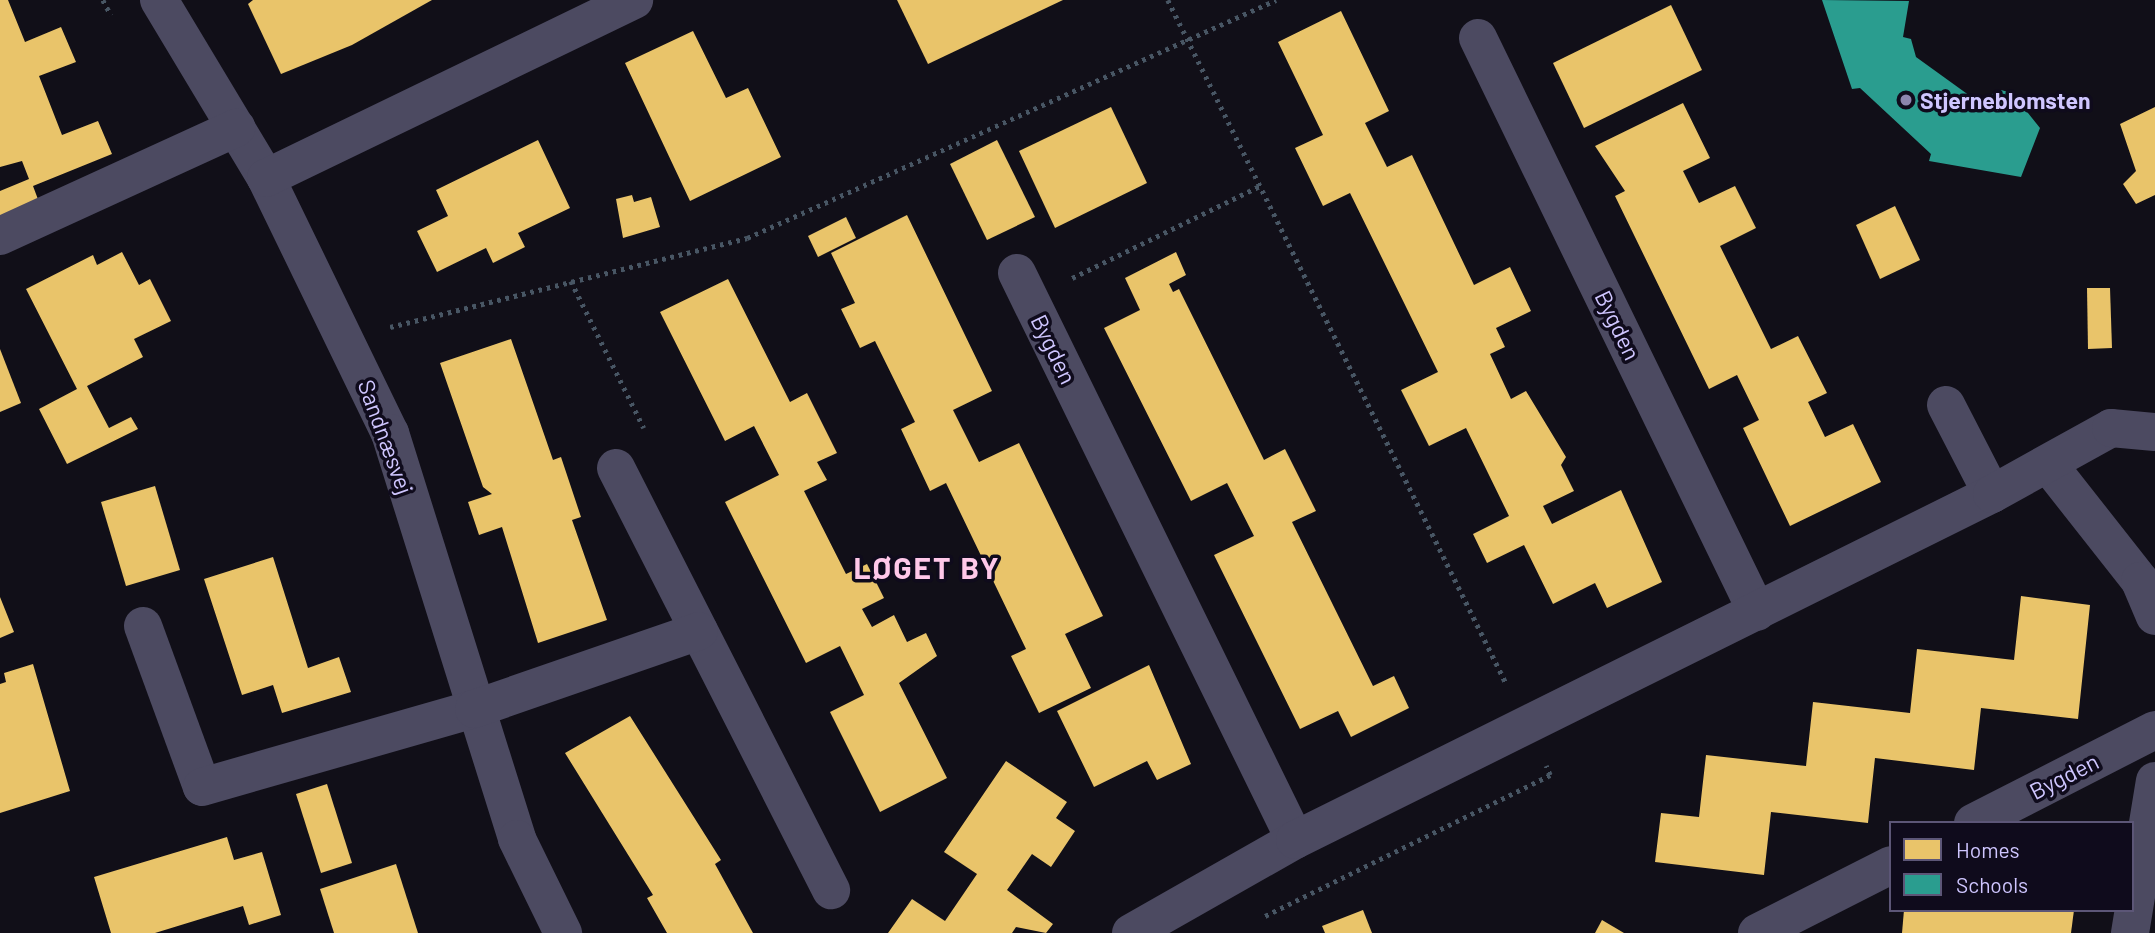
<!DOCTYPE html>
<meta charset="utf-8">
<style>
body{margin:0}
#map{position:relative;width:2155px;height:933px;overflow:hidden;background:#110f18;font-family:Barlow,sans-serif}
div>[style]{position:absolute}
.homes>*{inset:0;background:#e9c46a}
.schools>*{inset:0;background:#2a9d8f}
.path>*{height:4.5px;margin-top:-2.25px;transform-origin:0;background:repeating-linear-gradient(90deg,#485664 0 3.5px,transparent 0 8.5px)}
.street>*{height:38px;margin:-19px;padding:0 19px;transform-origin:19px;border-radius:19px;background:#4c4a61}
.dots>*{width:19px;height:19px;translate:-50% -50%;box-sizing:border-box;border:4px solid #0f0b1c;border-radius:50%}
span{translate:-50% -50%;white-space:nowrap;text-align:center;line-height:1.15;-webkit-text-stroke:7px #0f0b1c;paint-order:stroke}
.poi-label{font-size:23px;color:#cfc6ff;font-weight:700}
.left{translate:0 -50%;text-align:left}
.street-label{font-size:23px;color:#cfc6ff}
.district-label{font-size:30px;color:#ffc8e9;font-weight:700;letter-spacing:2px}
.legend{position:absolute;left:1889px;top:821px;width:245px;height:91px;box-sizing:border-box;background:#0f0b1c;border:2px solid #5c5677;margin:0;padding:9px 12px;list-style:none;font-size:21px;color:#cfc6ff}
.legend li{display:flex;align-items:center;gap:14px;height:35px}
.legend b{width:35px;border:2px solid #5c5677}
</style>
<div id="map">
<div class="homes">
<div style="clip-path:polygon(0 0,8px 0,25px 42px,61px 27px,76px 62px,39px 76px,62px 135px,98px 121px,112px 154px,33px 186px,39px 202px,0 219px,0 191px,29px 179px,22px 161px,0 167px)"></div>
<div style="clip-path:polygon(253px 0,432px 0,352px 45px,281px 74px,248px 4px)"></div>
<div style="clip-path:polygon(897px 0,1063px 0,928px 64px)"></div>
<div style="clip-path:polygon(1671px 5px,1702px 70px,1584px 128px,1553px 63px)"></div>
<div style="clip-path:polygon(1341px 11px,1389px 111px,1365px 123px,1387px 167px,1412px 155px,1474px 285px,1510px 267px,1531px 311px,1496px 328px,1505px 347px,1490px 354px,1511px 399px,1526px 391px,1566px 457px,1561px 465px,1574px 491px,1543px 506px,1552px 524px,1621px 490px,1662px 582px,1607px 608px,1595px 583px,1553px 604px,1524px 545px,1487px 563px,1473px 534px,1509px 516px,1466px 428px,1429px 446px,1401px 390px,1438px 372px,1350px 193px,1323px 206px,1295px 148px,1323px 135px,1278px 42px)"></div>
<div style="clip-path:polygon(693px 31px,726px 98px,748px 88px,781px 157px,690px 201px,625px 63px)"></div>
<div style="clip-path:polygon(1683px 103px,1710px 158px,1683px 171px,1699px 203px,1735px 186px,1756px 228px,1720px 246px,1771px 349px,1798px 336px,1827px 393px,1808px 402px,1825px 437px,1853px 424px,1881px 482px,1790px 526px,1743px 428px,1759px 420px,1737px 375px,1709px 389px,1615px 196px,1625px 191px,1595px 146px)"></div>
<div style="clip-path:polygon(1111px 107px,1147px 183px,1055px 228px,1019px 151px)"></div>
<div style="clip-path:polygon(2155px 107px,2155px 195px,2136px 204px,2123px 184px,2136px 171px,2120px 124px)"></div>
<div style="clip-path:polygon(538px 140px,570px 208px,518px 233px,525px 247px,493px 263px,486px 248px,437px 272px,417px 231px,448px 216px,436px 190px)"></div>
<div style="clip-path:polygon(997px 140px,1035px 217px,987px 240px,950px 164px)"></div>
<div style="clip-path:polygon(632px 195px,634px 202px,651px 197px,660px 227px,623px 238px,616px 199px)"></div>
<div style="clip-path:polygon(1895px 206px,1920px 260px,1880px 279px,1856px 225px)"></div>
<div style="clip-path:polygon(907px 215px,992px 391px,953px 410px,979px 462px,1019px 443px,1103px 616px,1065px 634px,1091px 688px,1039px 713px,1011px 656px,1026px 649px,946px 483px,930px 491px,901px 429px,915px 422px,875px 341px,860px 348px,841px 309px,855px 303px,831px 253px)"></div>
<div style="clip-path:polygon(846px 217px,856px 238px,818px 257px,808px 236px)"></div>
<div style="clip-path:polygon(122px 252px,139px 285px,150px 279px,171px 321px,134px 339px,143px 357px,87px 386px,109px 428px,131px 417px,138px 429px,67px 464px,39px 409px,77px 389px,26px 289px,93px 255px,97px 265px)"></div>
<div style="clip-path:polygon(1176px 252px,1186px 275px,1169px 284px,1173px 292px,1179px 289px,1264px 460px,1285px 449px,1316px 511px,1292px 522px,1373px 686px,1394px 676px,1409px 708px,1351px 737px,1338px 711px,1300px 729px,1214px 555px,1254px 536px,1227px 483px,1191px 501px,1104px 328px,1140px 310px,1125px 278px)"></div>
<div style="clip-path:polygon(728px 279px,790px 402px,807px 393px,837px 453px,817px 462px,827px 480px,804px 491px,846px 574px,867px 564px,884px 598px,862px 609px,872px 627px,894px 615px,907px 642px,926px 633px,937px 656px,899px 683px,947px 778px,880px 812px,830px 712px,864px 695px,840px 646px,806px 663px,725px 502px,779px 475px,754px 426px,725px 441px,660px 312px)"></div>
<div style="clip-path:polygon(2087px 288px,2110px 288px,2112px 348px,2088px 349px)"></div>
<div style="clip-path:polygon(511px 339px,553px 460px,561px 457px,581px 517px,572px 520px,607px 620px,538px 643px,502px 527px,479px 535px,468px 502px,492px 494px,483px 487px,440px 363px)"></div>
<div style="clip-path:polygon(0 349px,21px 403px,0 412px)"></div>
<div style="clip-path:polygon(155px 486px,180px 570px,126px 586px,101px 502px)"></div>
<div style="clip-path:polygon(273px 557px,308px 668px,339px 657px,351px 692px,282px 713px,273px 685px,242px 695px,204px 579px)"></div>
<div style="clip-path:polygon(2021px 596px,2090px 605px,2078px 719px,1981px 708px,1974px 770px,1875px 758px,1868px 823px,1771px 812px,1764px 875px,1655px 862px,1661px 813px,1699px 817px,1706px 755px,1806px 766px,1813px 702px,1910px 713px,1917px 649px,2014px 660px)"></div>
<div style="clip-path:polygon(0 597px,14px 632px,0 638px)"></div>
<div style="clip-path:polygon(33px 664px,70px 791px,0 813px,0 684px,6px 682px,4px 673px)"></div>
<div style="clip-path:polygon(1149px 665px,1191px 764px,1157px 780px,1147px 761px,1094px 787px,1057px 711px)"></div>
<div style="clip-path:polygon(630px 716px,721px 860px,715px 864px,753px 933px,667px 933px,647px 898px,653px 895px,565px 753px)"></div>
<div style="clip-path:polygon(1006px 761px,1067px 802px,1056px 818px,1075px 831px,1051px 867px,1032px 854px,1007px 890px,1053px 924px,1046px 933px,1016px 927px,1012px 933px,888px 933px,912px 899px,945px 921px,977px 874px,944px 852px)"></div>
<div style="clip-path:polygon(327px 784px,352px 863px,321px 873px,296px 794px)"></div>
<div style="clip-path:polygon(227px 837px,234px 860px,262px 852px,281px 915px,249px 925px,243px 906px,155px 933px,111px 933px,94px 877px)"></div>
<div style="clip-path:polygon(396px 864px,418px 933px,334px 933px,320px 889px)"></div>
<div style="clip-path:polygon(1363px 910px,1372px 933px,1325px 933px,1322px 926px)"></div>
<div style="clip-path:polygon(1904px 910px,2074px 910px,2071px 933px,1902px 933px)"></div>
<div style="clip-path:polygon(1602px 920px,1624px 933px,1595px 933px)"></div>
</div>
<div class="schools">
<div style="clip-path:polygon(1822px 0,1909px 1px,1903px 37px,1911px 39px,1916px 57px,1977px 101px,2001px 90px,2012px 93px,2040px 128px,2021px 177px,1929px 161px,1931px 154px,1860px 88px,1852px 89px)"></div>
</div>
<div class="path">
<div style="left:103px;top:0;width:17px;rotate:62deg"></div>
<div style="left:1168px;top:0;width:762px;rotate:63.67deg"></div>
<div style="left:1072px;top:278px;width:209px;rotate:-26.1deg"></div>
<div style="left:571px;top:281px;width:164px;rotate:63.6deg"></div>
<div style="left:390px;top:327px;width:368px;rotate:-14deg"></div>
<div style="left:747px;top:238px;width:580px;rotate:-24.22deg"></div>
<div style="left:1265px;top:916px;width:318px;rotate:-26.3deg"></div>
<div style="left:1550px;top:775px;width:10px;rotate:-114deg"></div>
</div>
<div class="street">
<div style="left:159px;top:0;width:208px;rotate:59deg"></div>
<div style="left:266px;top:178px;width:284px;rotate:64.1deg"></div>
<div style="left:390px;top:433px;width:425px;rotate:72.6deg"></div>
<div style="left:517px;top:839px;width:105px;rotate:63.9deg"></div>
<div style="left:1478px;top:38px;width:638px;rotate:64.08deg"></div>
<div style="left:266px;top:178px;width:409px;rotate:-25.8deg"></div>
<div style="left:0;top:236px;width:260px;rotate:-24.6deg"></div>
<div style="left:1017px;top:273px;width:631px;rotate:63.88deg"></div>
<div style="left:1946px;top:405px;width:100px;rotate:62.7deg"></div>
<div style="left:2048px;top:464px;width:149px;rotate:51.8deg"></div>
<div style="left:2140px;top:581px;width:38px;rotate:67deg"></div>
<div style="left:616px;top:468px;width:474px;rotate:63deg"></div>
<div style="left:143px;top:626px;width:171px;rotate:69.9deg"></div>
<div style="left:202px;top:787px;width:283px;rotate:-16deg"></div>
<div style="left:474px;top:709px;width:238px;rotate:-19.1deg"></div>
<div style="left:1973px;top:823px;width:204px;rotate:-27.1deg"></div>
<div style="left:1131px;top:933px;width:189px;rotate:-29.6deg"></div>
<div style="left:1295px;top:840px;width:778px;rotate:-26.4deg"></div>
<div style="left:1992px;top:494px;width:136px;rotate:-29deg"></div>
<div style="left:2111px;top:428px;width:44px;rotate:5.2deg"></div>
<div style="left:1757px;top:933px;width:150px;rotate:-26.9deg"></div>
<div style="left:2130px;top:933px;width:154px;rotate:-80.7deg"></div>
</div>
<div class="dots">
<div style="left:1906px;top:100px;background:#8c86ae"></div>
</div>
<div class="poi-label">
<span class="left" style="left:1920px;top:100px">Stjerneblomsten</span>
</div>
<div class="street-label">
<span style="left:1618px;top:325px;rotate:64deg">Bygden</span>
<span style="left:1054px;top:349px;rotate:64deg">Bygden</span>
<span style="left:386px;top:437px;rotate:70deg">Sandnæsvej</span>
<span style="left:2064px;top:776px;rotate:-27deg">Bygden</span>
</div>
<div class="district-label">
<span style="left:927px;top:567px">LØGET BY</span>
</div>
<ul class="legend">
<li><b style="height:19px;background:#e9c46a"></b>Homes</li>
<li><b style="height:19px;background:#2a9d8f"></b>Schools</li>
</ul>
</div>
